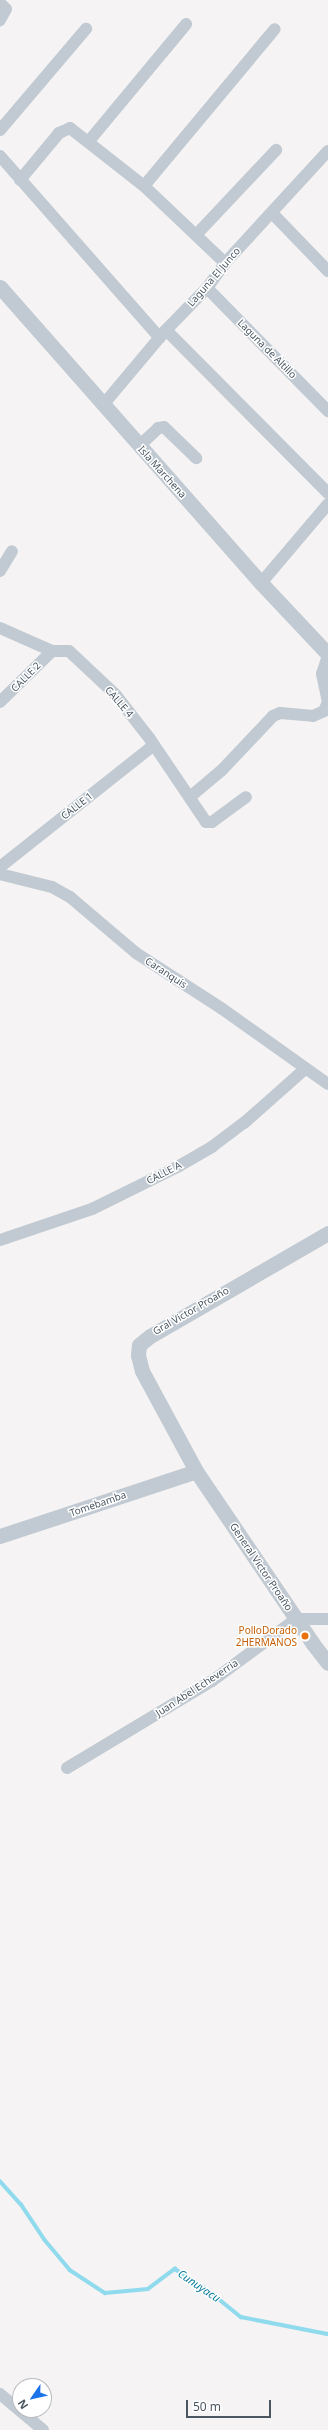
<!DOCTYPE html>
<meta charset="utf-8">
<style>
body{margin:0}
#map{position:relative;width:328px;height:2430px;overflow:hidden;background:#f5f3f3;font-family:"Noto Sans",sans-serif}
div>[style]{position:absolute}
.stream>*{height:3.5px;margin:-1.75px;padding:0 1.75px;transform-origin:1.75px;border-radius:1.75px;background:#90daee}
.minor>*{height:12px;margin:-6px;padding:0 6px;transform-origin:6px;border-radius:6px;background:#c1cad2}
.tertiary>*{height:15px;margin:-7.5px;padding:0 7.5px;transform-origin:7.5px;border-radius:7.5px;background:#c1cad2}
.dots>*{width:11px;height:11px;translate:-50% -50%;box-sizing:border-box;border:2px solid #fff;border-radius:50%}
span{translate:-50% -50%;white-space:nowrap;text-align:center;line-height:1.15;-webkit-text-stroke:3px #fff;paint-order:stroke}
.street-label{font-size:10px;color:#4a5661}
.food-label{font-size:10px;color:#c56008}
.right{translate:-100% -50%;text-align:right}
.water-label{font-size:11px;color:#0c7c9b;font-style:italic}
.north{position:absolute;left:12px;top:2378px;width:40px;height:40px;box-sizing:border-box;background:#fff;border:1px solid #b7bbc0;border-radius:50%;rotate:236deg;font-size:11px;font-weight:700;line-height:16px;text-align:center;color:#4a5661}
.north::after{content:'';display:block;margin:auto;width:14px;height:18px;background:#1a73e8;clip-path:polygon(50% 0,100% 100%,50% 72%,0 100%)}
.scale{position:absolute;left:186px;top:2400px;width:85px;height:18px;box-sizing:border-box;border:2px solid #4a5661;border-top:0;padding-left:5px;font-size:12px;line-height:14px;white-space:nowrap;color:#4a5661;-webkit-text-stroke:3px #fff;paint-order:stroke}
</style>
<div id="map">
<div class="stream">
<div style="left:0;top:2181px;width:31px;rotate:48deg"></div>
<div style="left:21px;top:2204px;width:43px;rotate:56.3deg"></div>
<div style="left:45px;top:2240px;width:39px;rotate:50deg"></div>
<div style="left:70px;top:2270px;width:42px;rotate:33.3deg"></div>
<div style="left:105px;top:2293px;width:43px;rotate:-5.3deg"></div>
<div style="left:148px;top:2289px;width:34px;rotate:-37deg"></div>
<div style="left:175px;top:2269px;width:34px;rotate:32deg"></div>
<div style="left:204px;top:2287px;width:48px;rotate:39deg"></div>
<div style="left:241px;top:2317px;width:89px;rotate:11.1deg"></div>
</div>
<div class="minor">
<div style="left:0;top:3px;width:8px;rotate:45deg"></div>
<div style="left:6px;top:9px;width:13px;rotate:119deg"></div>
<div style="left:0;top:130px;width:133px;rotate:-49.6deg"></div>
<div style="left:89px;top:141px;width:152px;rotate:-50.3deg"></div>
<div style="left:0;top:156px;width:242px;rotate:48.7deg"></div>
<div style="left:20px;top:180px;width:61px;rotate:-50.3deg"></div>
<div style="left:59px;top:133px;width:12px;rotate:-24deg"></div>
<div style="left:70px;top:128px;width:94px;rotate:38.1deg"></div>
<div style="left:144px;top:186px;width:112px;rotate:43.5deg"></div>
<div style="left:144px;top:186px;width:204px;rotate:-50.2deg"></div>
<div style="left:272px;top:213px;width:81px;rotate:46deg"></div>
<div style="left:196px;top:235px;width:117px;rotate:-46.7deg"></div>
<div style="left:207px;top:288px;width:173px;rotate:45.5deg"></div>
<div style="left:166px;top:330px;width:230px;rotate:45.2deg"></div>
<div style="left:103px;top:405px;width:98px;rotate:-50deg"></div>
<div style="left:166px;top:330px;width:59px;rotate:-45.7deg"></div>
<div style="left:207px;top:288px;width:31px;rotate:-54deg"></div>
<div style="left:225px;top:263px;width:152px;rotate:-47.4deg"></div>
<div style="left:139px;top:446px;width:26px;rotate:-43deg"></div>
<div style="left:158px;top:428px;width:6px;rotate:-9deg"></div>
<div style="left:164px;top:427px;width:45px;rotate:44.1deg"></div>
<div style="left:0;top:571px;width:23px;rotate:-59deg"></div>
<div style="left:261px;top:583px;width:104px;rotate:-49.7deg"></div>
<div style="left:0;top:628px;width:57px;rotate:23.9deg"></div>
<div style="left:52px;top:651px;width:17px"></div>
<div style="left:69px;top:651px;width:63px;rotate:43.1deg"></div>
<div style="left:115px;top:694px;width:57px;rotate:52.1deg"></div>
<div style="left:150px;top:739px;width:100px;rotate:56deg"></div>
<div style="left:206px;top:822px;width:6px"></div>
<div style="left:212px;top:822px;width:42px;rotate:-36.3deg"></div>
<div style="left:0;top:702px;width:73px;rotate:-44.4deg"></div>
<div style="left:190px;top:797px;width:42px;rotate:-40.2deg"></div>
<div style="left:222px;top:770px;width:74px;rotate:-46.6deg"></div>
<div style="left:273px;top:716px;width:8px;rotate:-23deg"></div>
<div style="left:280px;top:713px;width:33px;rotate:5deg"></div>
<div style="left:313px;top:716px;width:12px;rotate:-24deg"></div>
<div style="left:324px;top:711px;width:10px;rotate:-66deg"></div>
<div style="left:328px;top:702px;width:29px;rotate:-102deg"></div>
<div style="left:322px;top:674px;width:19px;rotate:-72deg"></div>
<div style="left:0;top:867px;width:196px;rotate:-38.4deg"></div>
<div style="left:0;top:874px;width:54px;rotate:14deg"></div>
<div style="left:52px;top:887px;width:21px;rotate:29deg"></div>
<div style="left:70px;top:897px;width:87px;rotate:40.3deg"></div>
<div style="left:136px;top:953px;width:101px;rotate:32.9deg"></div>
<div style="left:221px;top:1008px;width:131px;rotate:35.4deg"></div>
<div style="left:0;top:1240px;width:97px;rotate:-18.6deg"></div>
<div style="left:92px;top:1209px;width:97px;rotate:-26.3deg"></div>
<div style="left:179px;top:1166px;width:39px;rotate:-30deg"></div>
<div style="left:213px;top:1146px;width:39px;rotate:-37deg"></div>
<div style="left:244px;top:1123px;width:81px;rotate:-41.5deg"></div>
<div style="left:67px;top:1768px;width:169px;rotate:-31deg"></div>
<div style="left:212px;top:1681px;width:104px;rotate:-36.4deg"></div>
<div style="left:296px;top:1619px;width:32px"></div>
<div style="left:0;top:2394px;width:56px;rotate:39.9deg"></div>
</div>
<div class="tertiary">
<div style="left:0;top:287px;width:395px;rotate:48.6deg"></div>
<div style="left:261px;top:583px;width:98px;rotate:46.7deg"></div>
<div style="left:328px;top:1233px;width:206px;rotate:149.9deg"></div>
<div style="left:150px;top:1336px;width:14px;rotate:141deg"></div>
<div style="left:139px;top:1345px;width:10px;rotate:96deg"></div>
<div style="left:138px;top:1355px;width:16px;rotate:76deg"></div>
<div style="left:142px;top:1371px;width:114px;rotate:61.6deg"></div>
<div style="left:196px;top:1471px;width:209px;rotate:55.9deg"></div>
<div style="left:313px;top:1644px;width:24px;rotate:52deg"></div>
<div style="left:0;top:1536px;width:206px;rotate:-18.3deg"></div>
</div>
<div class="dots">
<div style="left:305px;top:1636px;background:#e8710a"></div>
</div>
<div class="street-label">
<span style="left:214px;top:277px;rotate:-49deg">Laguna El Junco</span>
<span style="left:267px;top:349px;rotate:45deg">Laguna de Altillo</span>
<span style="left:162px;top:472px;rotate:48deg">Isla Marchena</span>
<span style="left:26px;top:677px;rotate:-45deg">CALLE 2</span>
<span style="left:119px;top:702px;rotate:49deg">CALLE 4</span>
<span style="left:77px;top:806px;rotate:-38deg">CALLE 1</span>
<span style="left:166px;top:973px;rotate:33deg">Caranquis</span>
<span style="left:164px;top:1173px;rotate:-27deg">CALLE A</span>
<span style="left:191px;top:1311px;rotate:-30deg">Gral Victor Proaño</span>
<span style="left:98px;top:1504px;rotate:-19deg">Tomebamba</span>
<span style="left:261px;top:1567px;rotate:56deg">General Victor Proaño</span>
<span style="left:197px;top:1688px;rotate:-33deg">Juan Abel Echeverria</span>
</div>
<div class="food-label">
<span class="right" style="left:297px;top:1636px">PolloDorado<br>2HERMANOS</span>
</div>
<div class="water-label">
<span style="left:199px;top:2286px;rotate:34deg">Cunuyacu</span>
</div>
<div class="north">N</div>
<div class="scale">50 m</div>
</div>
